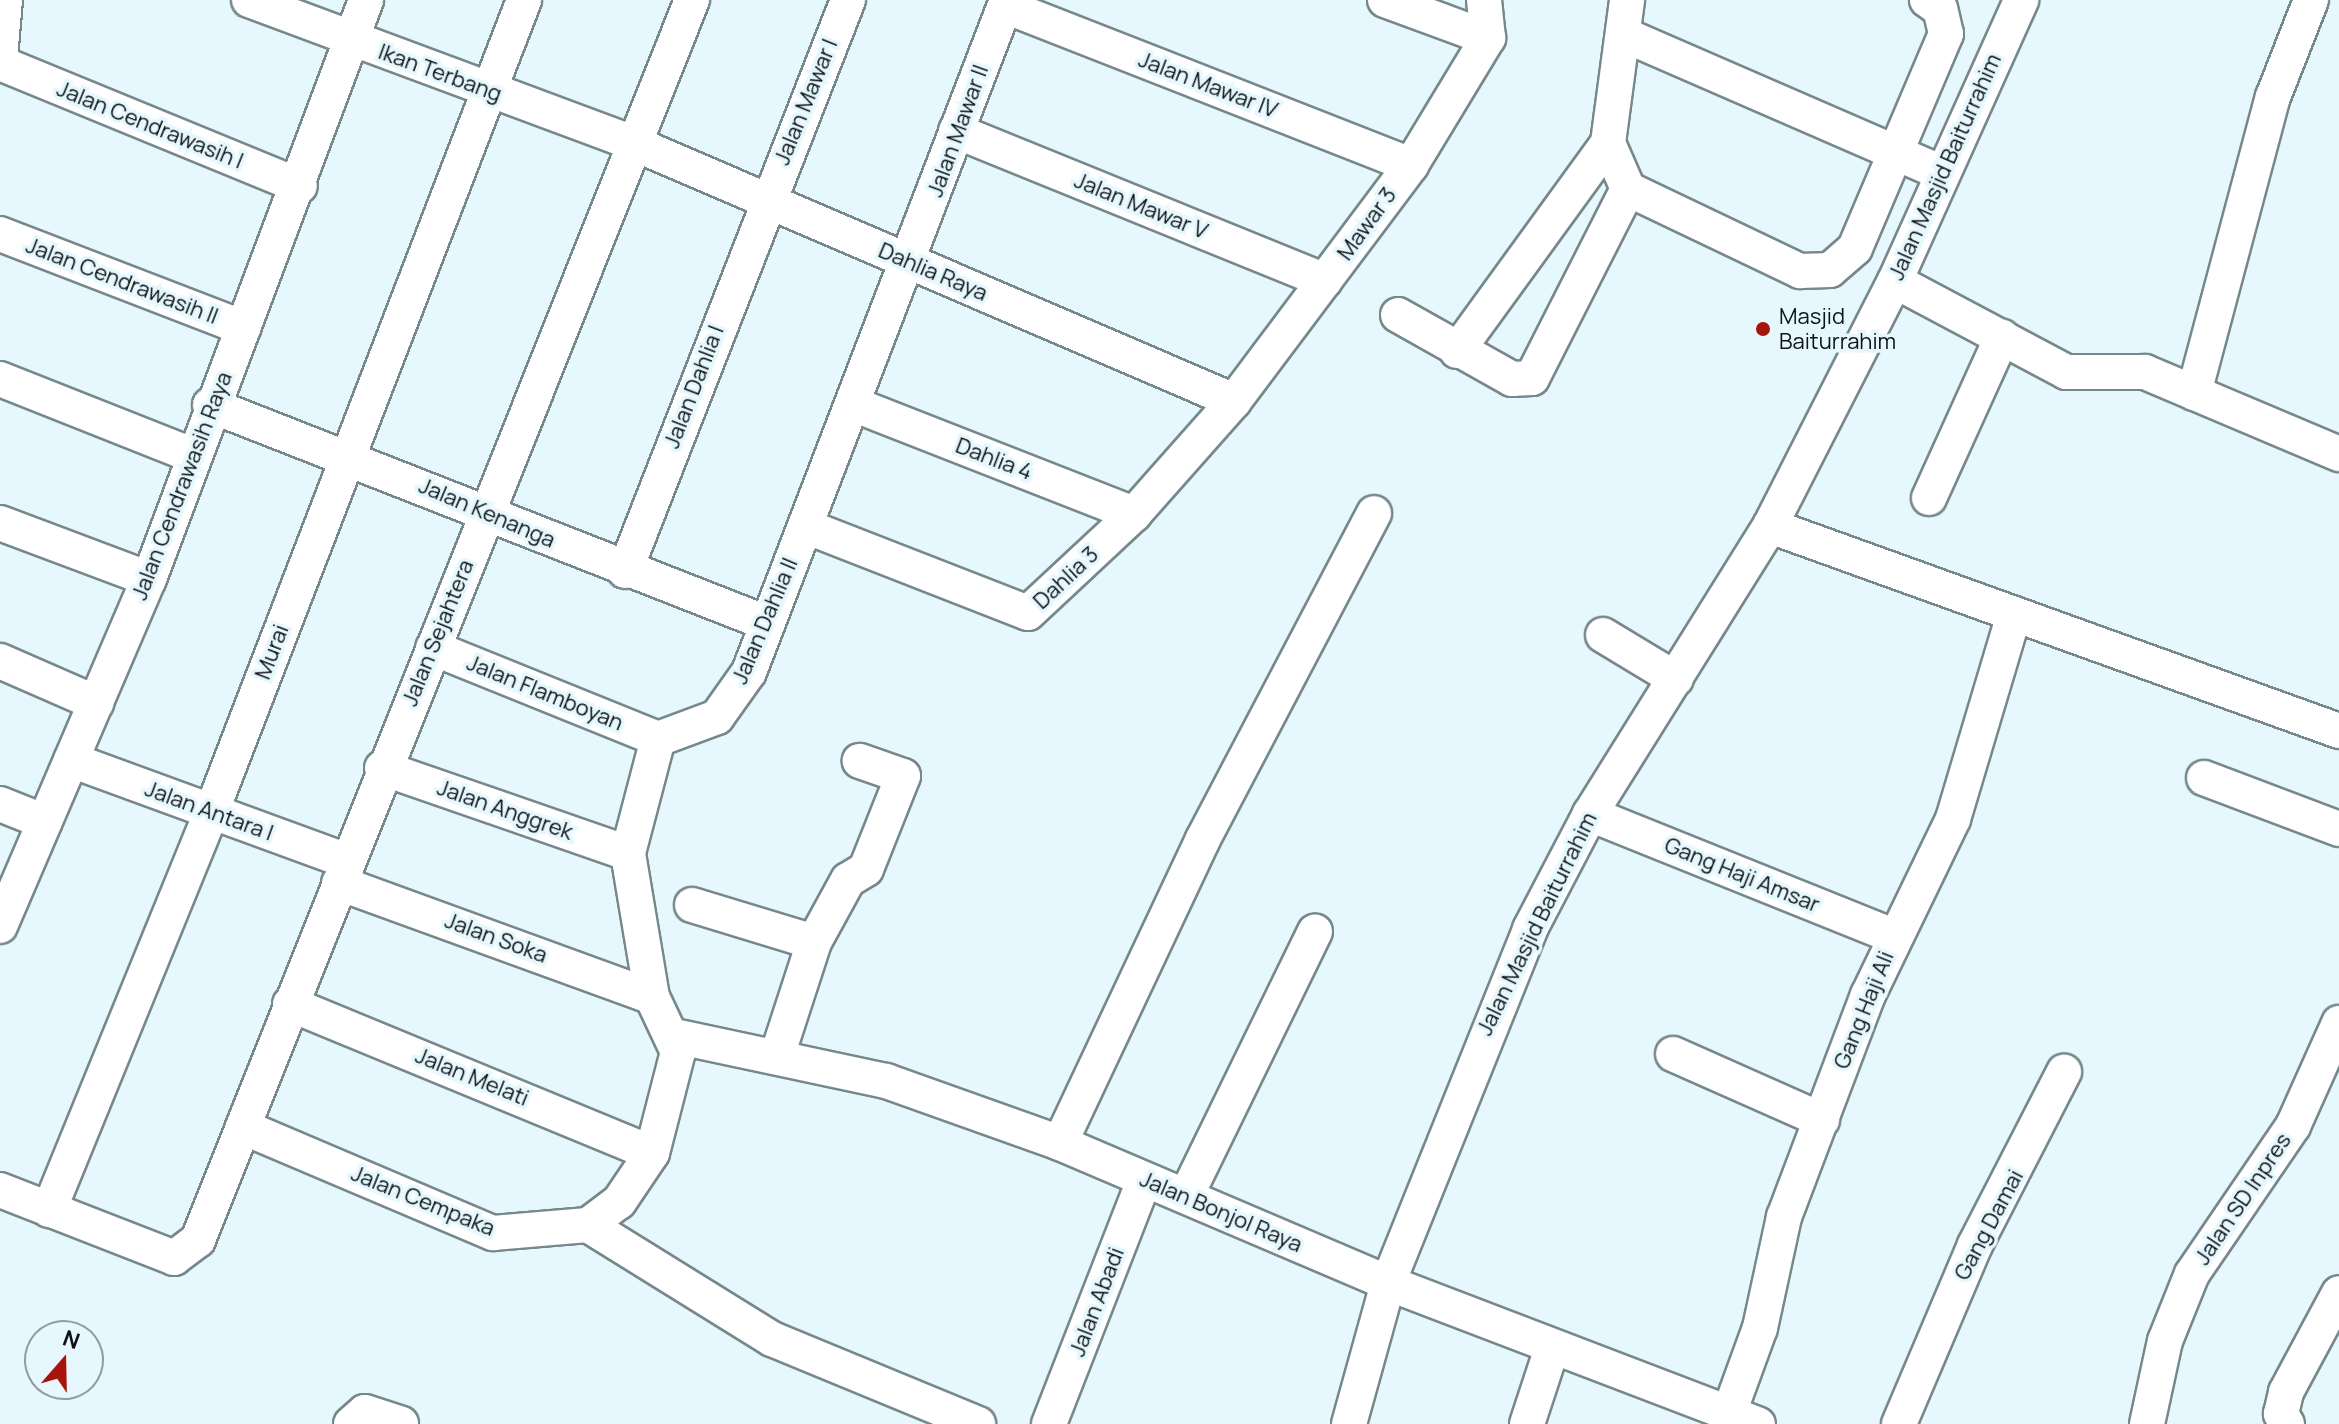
<!DOCTYPE html>
<style>
body{margin:0}
#map{position:relative;width:2339px;height:1424px;overflow:hidden;background:#e6f8fe;font-family:Manrope,sans-serif}
div>[style]{position:absolute}
.roads{filter:drop-shadow(2px 0 #77888d) drop-shadow(-2px 0 #77888d) drop-shadow(0 2px #77888d) drop-shadow(0 -2px #77888d)}
.minor>*{height:34px;margin:-17px;padding:0 17px;transform-origin:17px;border-radius:17px;background:#fff}
.dots>*{width:22px;height:22px;translate:-50% -50%;box-sizing:border-box;border:4px solid #e6f8fe;border-radius:50%}
span{translate:-50% -50%;white-space:nowrap;text-align:center;line-height:1.15;-webkit-text-stroke:7px #e6f8fe;paint-order:stroke}
.street-label{font-size:22px;color:#0d1315}
.poi-label{font-size:22px;color:#0d1315}
.left{translate:0 -50%;text-align:left}
.north{position:absolute;left:24px;top:1320px;width:80px;height:80px;box-sizing:border-box;background:#e6f8fe;border:2px solid #8f9ca1;border-radius:50%;rotate:20deg;font-size:22px;font-weight:700;line-height:32px;text-align:center;color:#0d1315}
.north::after{content:'';display:block;margin:auto;width:28px;height:36px;background:#a7140e;clip-path:polygon(50% 0,100% 100%,50% 72%,0 100%)}
</style>
<div id="map">
<div class="roads">
<div class="minor">
<div style="left:249px;top:0;width:410px;rotate:20.4deg"></div>
<div style="left:633px;top:143px;width:654px;rotate:23.23deg"></div>
<div style="left:1385px;top:0;width:110px;rotate:20.3deg"></div>
<div style="left:1484px;top:0;width:38px;rotate:84deg"></div>
<div style="left:1005px;top:6px;width:436px;rotate:21.4deg"></div>
<div style="left:1627px;top:36px;width:344px;rotate:23.5deg"></div>
<div style="left:0;top:58px;width:58px;rotate:-85.1deg"></div>
<div style="left:0;top:63px;width:324px;rotate:22.3deg"></div>
<div style="left:956px;top:131px;width:398px;rotate:22.1deg"></div>
<div style="left:1608px;top:143px;width:50px;rotate:66.5deg"></div>
<div style="left:1628px;top:189px;width:191px;rotate:25.5deg"></div>
<div style="left:1800px;top:271px;width:30px;rotate:-2deg"></div>
<div style="left:1830px;top:270px;width:33px;rotate:-41deg"></div>
<div style="left:1855px;top:248px;width:233px;rotate:-67deg"></div>
<div style="left:1946px;top:34px;width:26px;rotate:-103deg"></div>
<div style="left:1940px;top:9px;width:16px;rotate:-145deg"></div>
<div style="left:0;top:234px;width:261px;rotate:21.1deg"></div>
<div style="left:1895px;top:281px;width:194px;rotate:28deg"></div>
<div style="left:2066px;top:372px;width:79px"></div>
<div style="left:2145px;top:372px;width:211px;rotate:22.9deg"></div>
<div style="left:1398px;top:315px;width:131px;rotate:29.3deg"></div>
<div style="left:1512px;top:379px;width:20px;rotate:-3deg"></div>
<div style="left:1532px;top:378px;width:212px;rotate:-63.1deg"></div>
<div style="left:1457px;top:351px;width:257px;rotate:-54deg"></div>
<div style="left:1608px;top:143px;width:144px;rotate:-82.4deg"></div>
<div style="left:0;top:379px;width:206px;rotate:21.6deg"></div>
<div style="left:2194px;top:393px;width:306px;rotate:-75.1deg"></div>
<div style="left:2273px;top:97px;width:104px;rotate:-68.6deg"></div>
<div style="left:853px;top:404px;width:302px;rotate:21.4deg"></div>
<div style="left:210px;top:405px;width:595px;rotate:21.39deg"></div>
<div style="left:1929px;top:498px;width:177px;rotate:-65.6deg"></div>
<div style="left:0;top:523px;width:159px;rotate:20.6deg"></div>
<div style="left:805px;top:526px;width:239px;rotate:21.3deg"></div>
<div style="left:1028px;top:613px;width:145px;rotate:-43deg"></div>
<div style="left:1134px;top:514px;width:151px;rotate:-48.5deg"></div>
<div style="left:1234px;top:401px;width:295px;rotate:-53.1deg"></div>
<div style="left:1411px;top:165px;width:149px;rotate:-58.8deg"></div>
<div style="left:1770px;top:526px;width:605px;rotate:19.81deg"></div>
<div style="left:625px;top:571px;width:613px;rotate:-68.67deg"></div>
<div style="left:1603px;top:635px;width:85px;rotate:31.1deg"></div>
<div style="left:433px;top:648px;width:243px;rotate:22deg"></div>
<div style="left:0;top:661px;width:105px;rotate:23.6deg"></div>
<div style="left:658px;top:739px;width:63px;rotate:-20.4deg"></div>
<div style="left:717px;top:717px;width:55px;rotate:-54.6deg"></div>
<div style="left:749px;top:672px;width:720px;rotate:-69deg"></div>
<div style="left:71px;top:760px;width:294px;rotate:20.1deg"></div>
<div style="left:382px;top:768px;width:260px;rotate:19.1deg"></div>
<div style="left:2204px;top:778px;width:144px;rotate:20.7deg"></div>
<div style="left:0;top:804px;width:48px;rotate:21.8deg"></div>
<div style="left:1590px;top:814px;width:328px;rotate:21.9deg"></div>
<div style="left:339px;top:883px;width:333px;rotate:20deg"></div>
<div style="left:692px;top:905px;width:127px;rotate:16.9deg"></div>
<div style="left:0;top:926px;width:378px;rotate:-66.8deg"></div>
<div style="left:149px;top:579px;width:618px;rotate:-69.45deg"></div>
<div style="left:290px;top:1004px;width:391px;rotate:22.4deg"></div>
<div style="left:674px;top:1036px;width:217px;rotate:12deg"></div>
<div style="left:886px;top:1081px;width:185px;rotate:19.6deg"></div>
<div style="left:1060px;top:1143px;width:357px;rotate:23.1deg"></div>
<div style="left:1388px;top:1283px;width:396px;rotate:20.9deg"></div>
<div style="left:778px;top:1053px;width:117px;rotate:-72deg"></div>
<div style="left:814px;top:942px;width:71px;rotate:-61.3deg"></div>
<div style="left:848px;top:880px;width:21px;rotate:-31deg"></div>
<div style="left:866px;top:869px;width:100px;rotate:-68.3deg"></div>
<div style="left:903px;top:776px;width:46px;rotate:-160.8deg"></div>
<div style="left:1673px;top:1054px;width:163px;rotate:23.9deg"></div>
<div style="left:243px;top:1127px;width:272px;rotate:23deg"></div>
<div style="left:493px;top:1233px;width:95px;rotate:-4.8deg"></div>
<div style="left:588px;top:1225px;width:39px;rotate:-37deg"></div>
<div style="left:619px;top:1202px;width:59px;rotate:-56deg"></div>
<div style="left:652px;top:1153px;width:104px;rotate:-75.6deg"></div>
<div style="left:678px;top:1052px;width:61px;rotate:-115.3deg"></div>
<div style="left:652px;top:997px;width:146px;rotate:-99.5deg"></div>
<div style="left:628px;top:853px;width:118px;rotate:-75.3deg"></div>
<div style="left:1060px;top:1143px;width:336px;rotate:-64.8deg"></div>
<div style="left:1203px;top:839px;width:368px;rotate:-62.3deg"></div>
<div style="left:0;top:1190px;width:187px;rotate:21.3deg"></div>
<div style="left:174px;top:1258px;width:30px;rotate:-37deg"></div>
<div style="left:198px;top:1240px;width:1335px;rotate:-68.28deg"></div>
<div style="left:1187px;top:1194px;width:292px;rotate:-64deg"></div>
<div style="left:49px;top:1210px;width:429px;rotate:-67.8deg"></div>
<div style="left:211px;top:813px;width:871px;rotate:-68.94deg"></div>
<div style="left:588px;top:1225px;width:216px;rotate:31.8deg"></div>
<div style="left:772px;top:1339px;width:223px;rotate:22.4deg"></div>
<div style="left:1729px;top:1413px;width:90px;rotate:-70deg"></div>
<div style="left:1760px;top:1328px;width:114px;rotate:-77.8deg"></div>
<div style="left:1784px;top:1217px;width:237px;rotate:-69.3deg"></div>
<div style="left:1868px;top:995px;width:195px;rotate:-64.2deg"></div>
<div style="left:1953px;top:819px;width:214px;rotate:-73.4deg"></div>
<div style="left:351px;top:1424px;width:18px;rotate:-41deg"></div>
<div style="left:365px;top:1412px;width:38px;rotate:18deg"></div>
<div style="left:1049px;top:1424px;width:262px;rotate:-68.7deg"></div>
<div style="left:1349px;top:1424px;width:146px;rotate:-74.5deg"></div>
<div style="left:1388px;top:1283px;width:381px;rotate:-68.1deg"></div>
<div style="left:1530px;top:929px;width:130px;rotate:-62.4deg"></div>
<div style="left:1590px;top:814px;width:340px;rotate:-58deg"></div>
<div style="left:1770px;top:526px;width:275px;rotate:-63deg"></div>
<div style="left:1895px;top:281px;width:308px;rotate:-65.8deg"></div>
<div style="left:1527px;top:1424px;width:80px;rotate:-71.8deg"></div>
<div style="left:1899px;top:1424px;width:194px;rotate:-67deg"></div>
<div style="left:1975px;top:1245px;width:195px;rotate:-62.8deg"></div>
<div style="left:2147px;top:1424px;width:85px;rotate:-77.8deg"></div>
<div style="left:2165px;top:1341px;width:72px;rotate:-68.1deg"></div>
<div style="left:2192px;top:1274px;width:179px;rotate:-55.7deg"></div>
<div style="left:2293px;top:1126px;width:113px;rotate:-65.9deg"></div>
<div style="left:2287px;top:1424px;width:12px;rotate:-121deg"></div>
<div style="left:2281px;top:1414px;width:23px;rotate:-77deg"></div>
<div style="left:2286px;top:1392px;width:112px;rotate:-61.8deg"></div>
</div>
</div>
<div class="dots">
<div style="left:1763px;top:329px;background:#a7140e"></div>
</div>
<div class="street-label">
<span style="left:440px;top:73px;rotate:20deg">Ikan Terbang</span>
<span style="left:1208px;top:85px;rotate:21deg">Jalan Mawar IV</span>
<span style="left:806px;top:102px;rotate:-68deg">Jalan Mawar I</span>
<span style="left:150px;top:125px;rotate:22deg">Jalan Cendrawasih I</span>
<span style="left:958px;top:131px;rotate:-70deg">Jalan Mawar II</span>
<span style="left:1945px;top:167px;rotate:-66deg">Jalan Masjid Baiturrahim</span>
<span style="left:1141px;top:206px;rotate:22deg">Jalan Mawar V</span>
<span style="left:1367px;top:224px;rotate:-54deg">Mawar 3</span>
<span style="left:933px;top:272px;rotate:23deg">Dahlia Raya</span>
<span style="left:122px;top:281px;rotate:21deg">Jalan Cendrawasih II</span>
<span style="left:694px;top:387px;rotate:-69deg">Jalan Dahlia I</span>
<span style="left:994px;top:459px;rotate:21deg">Dahlia 4</span>
<span style="left:182px;top:486px;rotate:-69deg">Jalan Cendrawasih Raya</span>
<span style="left:487px;top:513px;rotate:23deg">Jalan Kenanga</span>
<span style="left:1066px;top:578px;rotate:-43deg">Dahlia 3</span>
<span style="left:765px;top:621px;rotate:-67deg">Jalan Dahlia II</span>
<span style="left:438px;top:633px;rotate:-68deg">Jalan Sejahtera</span>
<span style="left:272px;top:652px;rotate:-69deg">Murai</span>
<span style="left:545px;top:693px;rotate:22deg">Jalan Flamboyan</span>
<span style="left:505px;top:810px;rotate:19deg">Jalan Anggrek</span>
<span style="left:209px;top:811px;rotate:20deg">Jalan Antara I</span>
<span style="left:1742px;top:875px;rotate:22deg">Gang Haji Amsar</span>
<span style="left:1537px;top:924px;rotate:-64deg">Jalan Masjid Baiturrahim</span>
<span style="left:496px;top:938px;rotate:20deg">Jalan Soka</span>
<span style="left:1864px;top:1010px;rotate:-68deg">Gang Haji Ali</span>
<span style="left:472px;top:1077px;rotate:22deg">Jalan Melati</span>
<span style="left:2243px;top:1199px;rotate:-56deg">Jalan SD Inpres</span>
<span style="left:423px;top:1201px;rotate:22deg">Jalan Cempaka</span>
<span style="left:1221px;top:1212px;rotate:23deg">Jalan Bonjol Raya</span>
<span style="left:1989px;top:1225px;rotate:-62deg">Gang Damai</span>
<span style="left:1097px;top:1302px;rotate:-69deg">Jalan Abadi</span>
</div>
<div class="poi-label">
<span class="left" style="left:1779px;top:329px">Masjid<br>Baiturrahim</span>
</div>
<div class="north">N</div>
</div>
